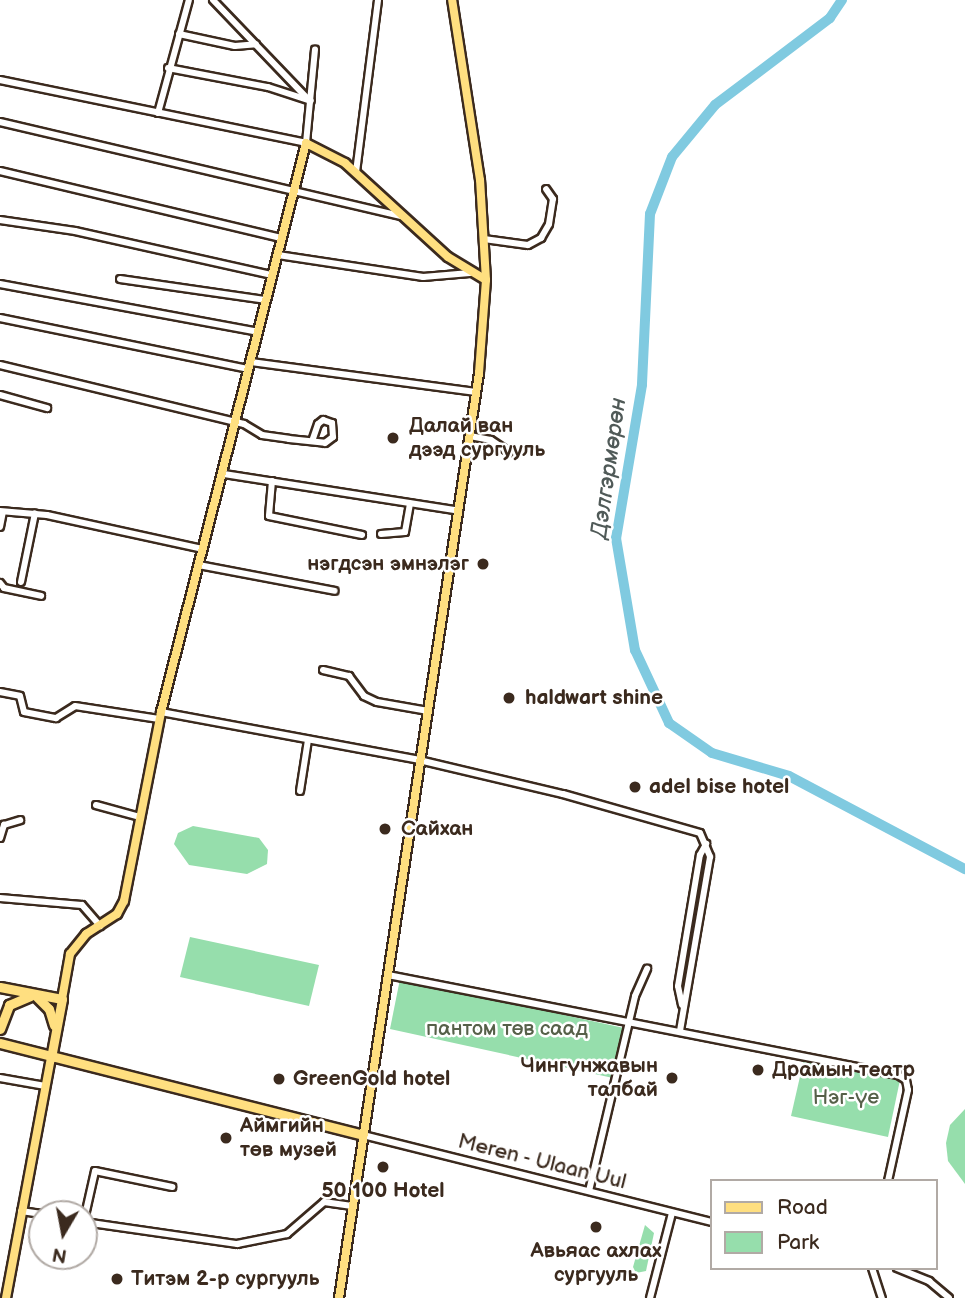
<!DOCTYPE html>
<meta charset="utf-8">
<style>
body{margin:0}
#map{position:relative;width:965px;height:1298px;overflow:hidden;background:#fff;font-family:"Balsamiq Sans",sans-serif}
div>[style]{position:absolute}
.green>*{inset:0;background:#96deac}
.river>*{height:10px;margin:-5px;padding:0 5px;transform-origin:5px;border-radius:5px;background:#80cae0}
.roads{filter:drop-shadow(2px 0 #3b2a1e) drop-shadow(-2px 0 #3b2a1e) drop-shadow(0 2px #3b2a1e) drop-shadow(0 -2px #3b2a1e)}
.minor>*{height:6px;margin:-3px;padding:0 3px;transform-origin:3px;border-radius:3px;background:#fff}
.major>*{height:8px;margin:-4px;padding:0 4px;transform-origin:4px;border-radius:4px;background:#ffdf80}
.highway>*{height:9px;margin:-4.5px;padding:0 4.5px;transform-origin:4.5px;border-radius:4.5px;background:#ffdf80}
.dots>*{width:19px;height:19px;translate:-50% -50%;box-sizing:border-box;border:4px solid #fff;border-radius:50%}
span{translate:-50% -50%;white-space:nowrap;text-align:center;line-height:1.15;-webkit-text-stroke:5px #fff;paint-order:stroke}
.poi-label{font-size:21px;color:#3b2a1e;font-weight:700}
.left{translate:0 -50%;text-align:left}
.right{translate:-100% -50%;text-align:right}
.park-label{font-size:21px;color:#566049}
.street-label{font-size:21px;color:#3b2a1e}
.water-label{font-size:23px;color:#505a58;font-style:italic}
.legend{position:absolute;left:710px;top:1179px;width:228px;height:91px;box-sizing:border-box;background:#fff;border:2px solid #b1aaa5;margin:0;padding:9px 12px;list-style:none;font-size:21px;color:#3b2a1e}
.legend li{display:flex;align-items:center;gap:14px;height:35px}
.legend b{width:35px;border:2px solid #b1aaa5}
.north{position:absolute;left:28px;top:1200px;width:70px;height:70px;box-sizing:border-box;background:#fff;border:2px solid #b1aaa5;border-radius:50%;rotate:190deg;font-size:19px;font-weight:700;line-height:28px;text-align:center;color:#3b2a1e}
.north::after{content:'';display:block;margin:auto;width:24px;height:32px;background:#3b2a1e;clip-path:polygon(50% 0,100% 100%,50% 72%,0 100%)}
</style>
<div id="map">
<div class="green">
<div style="clip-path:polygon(193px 826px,259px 838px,268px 850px,267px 864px,247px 874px,189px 865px,174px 844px,178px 833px)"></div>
<div style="clip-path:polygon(190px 937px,319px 965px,309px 1006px,180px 977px)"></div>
<div style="clip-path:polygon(400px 979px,624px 1028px,613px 1078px,390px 1029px)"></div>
<div style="clip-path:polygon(804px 1059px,900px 1080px,888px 1137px,791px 1116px)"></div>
<div style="clip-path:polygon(965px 1109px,965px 1184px,948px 1161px,946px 1143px,950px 1125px)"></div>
<div style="clip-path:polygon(645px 1225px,654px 1233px,646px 1271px,636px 1273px,633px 1267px)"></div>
</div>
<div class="river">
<div style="left:842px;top:0;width:22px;rotate:124deg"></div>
<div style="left:830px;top:18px;width:144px;rotate:142.9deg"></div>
<div style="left:715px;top:105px;width:67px;rotate:129.6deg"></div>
<div style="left:672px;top:157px;width:61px;rotate:111.1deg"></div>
<div style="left:650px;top:214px;width:171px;rotate:92.7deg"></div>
<div style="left:642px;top:385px;width:155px;rotate:99.6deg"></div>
<div style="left:616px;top:538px;width:114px;rotate:80.4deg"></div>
<div style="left:635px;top:650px;width:81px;rotate:65deg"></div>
<div style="left:669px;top:723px;width:52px;rotate:34.9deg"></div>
<div style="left:712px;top:753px;width:80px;rotate:16.6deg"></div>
<div style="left:789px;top:776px;width:199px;rotate:27.9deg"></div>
</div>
<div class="roads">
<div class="minor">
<div style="left:213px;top:0;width:139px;rotate:46.2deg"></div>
<div style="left:179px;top:34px;width:57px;rotate:12.1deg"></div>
<div style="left:235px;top:46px;width:21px;rotate:-5deg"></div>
<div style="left:168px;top:68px;width:102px;rotate:10.8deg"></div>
<div style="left:268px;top:87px;width:45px;rotate:18deg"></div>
<div style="left:0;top:80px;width:312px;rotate:11.6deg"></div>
<div style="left:306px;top:143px;width:94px;rotate:-84.5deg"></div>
<div style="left:158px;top:113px;width:117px;rotate:-74.7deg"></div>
<div style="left:0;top:122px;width:413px;rotate:13.2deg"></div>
<div style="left:0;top:171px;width:290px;rotate:13.4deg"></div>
<div style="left:356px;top:172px;width:173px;rotate:-82.7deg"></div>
<div style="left:0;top:220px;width:76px;rotate:8.3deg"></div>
<div style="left:75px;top:231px;width:202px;rotate:12.6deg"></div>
<div style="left:484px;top:239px;width:44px;rotate:7.8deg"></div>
<div style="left:528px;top:245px;width:15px;rotate:-28deg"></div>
<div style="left:541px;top:238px;width:16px;rotate:-60deg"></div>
<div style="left:549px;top:224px;width:25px;rotate:-81deg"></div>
<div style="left:553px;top:199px;width:12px;rotate:-125deg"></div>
<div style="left:278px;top:255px;width:147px;rotate:8.6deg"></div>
<div style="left:423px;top:277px;width:47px;rotate:-4.9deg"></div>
<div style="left:120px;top:279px;width:148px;rotate:8.2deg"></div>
<div style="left:0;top:284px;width:262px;rotate:10.5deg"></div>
<div style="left:0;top:318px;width:254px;rotate:11.6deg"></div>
<div style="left:251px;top:362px;width:227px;rotate:7.6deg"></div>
<div style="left:0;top:365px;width:251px;rotate:13.6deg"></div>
<div style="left:244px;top:424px;width:21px;rotate:31deg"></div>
<div style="left:262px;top:435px;width:27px;rotate:8deg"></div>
<div style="left:289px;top:439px;width:36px;rotate:6deg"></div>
<div style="left:325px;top:443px;width:10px;rotate:-37deg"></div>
<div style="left:333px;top:437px;width:14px;rotate:-94deg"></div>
<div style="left:332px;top:423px;width:9px;rotate:-162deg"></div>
<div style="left:323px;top:420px;width:6px;rotate:141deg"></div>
<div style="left:318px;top:424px;width:18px;rotate:109deg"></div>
<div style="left:0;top:395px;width:49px;rotate:15.5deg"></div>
<div style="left:470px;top:436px;width:21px;rotate:11deg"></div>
<div style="left:491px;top:440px;width:22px;rotate:34deg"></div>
<div style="left:224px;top:474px;width:238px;rotate:8.9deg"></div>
<div style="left:272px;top:481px;width:35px;rotate:95deg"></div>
<div style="left:269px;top:516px;width:95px;rotate:11.5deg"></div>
<div style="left:0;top:511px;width:47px;rotate:4.9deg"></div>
<div style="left:47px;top:515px;width:160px;rotate:12.3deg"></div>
<div style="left:0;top:527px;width:15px;rotate:-79deg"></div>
<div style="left:381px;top:534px;width:24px;rotate:-5deg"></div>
<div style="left:405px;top:532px;width:29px;rotate:-80deg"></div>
<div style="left:199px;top:565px;width:138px;rotate:10.8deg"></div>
<div style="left:21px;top:582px;width:70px;rotate:-78.5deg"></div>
<div style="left:0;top:583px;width:6px;rotate:51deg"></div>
<div style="left:4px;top:588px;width:38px;rotate:12deg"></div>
<div style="left:323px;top:670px;width:27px;rotate:13deg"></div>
<div style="left:349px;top:676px;width:25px;rotate:53deg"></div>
<div style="left:364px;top:696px;width:14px;rotate:25deg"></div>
<div style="left:377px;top:702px;width:52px;rotate:10deg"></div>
<div style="left:0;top:692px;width:20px;rotate:11deg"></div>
<div style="left:20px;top:696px;width:16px;rotate:76deg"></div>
<div style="left:24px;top:712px;width:33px;rotate:11deg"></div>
<div style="left:56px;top:718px;width:22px;rotate:-32deg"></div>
<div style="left:75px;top:706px;width:85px;rotate:8.8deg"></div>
<div style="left:161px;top:712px;width:262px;rotate:10.5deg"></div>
<div style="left:419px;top:760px;width:148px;rotate:13.3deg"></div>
<div style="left:563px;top:794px;width:142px;rotate:15.9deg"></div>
<div style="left:700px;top:833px;width:26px;rotate:67deg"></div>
<div style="left:710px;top:857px;width:176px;rotate:99.8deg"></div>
<div style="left:300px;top:791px;width:52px;rotate:-81.1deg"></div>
<div style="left:96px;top:805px;width:46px;rotate:15.3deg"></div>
<div style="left:0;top:838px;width:14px;rotate:-73deg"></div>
<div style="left:4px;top:825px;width:17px;rotate:-17deg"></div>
<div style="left:0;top:898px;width:82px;rotate:4.9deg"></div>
<div style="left:82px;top:905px;width:28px;rotate:49deg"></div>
<div style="left:388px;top:975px;width:520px;rotate:11.09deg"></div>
<div style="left:898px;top:1075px;width:9px;rotate:32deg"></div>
<div style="left:906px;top:1080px;width:10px;rotate:79deg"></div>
<div style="left:908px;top:1090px;width:93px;rotate:102.4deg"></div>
<div style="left:682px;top:1005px;width:19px;rotate:-102deg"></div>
<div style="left:678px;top:986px;width:133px;rotate:-80.5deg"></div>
<div style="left:700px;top:855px;width:13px;rotate:-61deg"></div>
<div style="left:0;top:1078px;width:46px;rotate:10.1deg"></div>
<div style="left:363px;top:1135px;width:359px;rotate:14deg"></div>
<div style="left:589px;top:1191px;width:200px;rotate:-76.7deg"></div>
<div style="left:635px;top:996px;width:30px;rotate:-66deg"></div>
<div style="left:21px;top:1211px;width:21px;rotate:8deg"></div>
<div style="left:84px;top:1220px;width:50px;rotate:-77.3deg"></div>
<div style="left:95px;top:1171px;width:79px;rotate:11.7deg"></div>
<div style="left:84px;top:1222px;width:155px;rotate:8.2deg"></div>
<div style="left:237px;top:1244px;width:51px;rotate:-11.3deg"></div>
<div style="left:287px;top:1234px;width:49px;rotate:-40.9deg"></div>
<div style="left:324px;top:1202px;width:30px;rotate:8deg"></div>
<div style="left:872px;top:1268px;width:32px;rotate:72deg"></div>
<div style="left:897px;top:1268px;width:35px;rotate:22deg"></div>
<div style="left:929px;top:1281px;width:26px;rotate:40deg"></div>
<div style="left:650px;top:1298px;width:88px;rotate:-75.5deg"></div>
</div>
<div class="major">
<div style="left:62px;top:999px;width:46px;rotate:-79.9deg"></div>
<div style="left:70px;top:954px;width:26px;rotate:-51deg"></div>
<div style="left:86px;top:934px;width:37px;rotate:-33deg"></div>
<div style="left:117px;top:914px;width:15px;rotate:-62deg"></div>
<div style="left:124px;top:901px;width:193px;rotate:-78.9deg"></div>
<div style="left:161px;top:712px;width:587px;rotate:-75.7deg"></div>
<div style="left:306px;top:143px;width:44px;rotate:27.1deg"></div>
<div style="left:345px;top:163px;width:139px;rotate:42.4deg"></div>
<div style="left:448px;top:257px;width:44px;rotate:31.2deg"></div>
<div style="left:6px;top:1298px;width:244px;rotate:-79.4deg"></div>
<div style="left:339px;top:1298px;width:936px;rotate:-81.39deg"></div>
<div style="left:479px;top:373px;width:93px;rotate:-85.7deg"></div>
<div style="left:486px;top:280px;width:100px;rotate:-93.4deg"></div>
<div style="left:480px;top:180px;width:182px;rotate:-98.8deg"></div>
</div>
<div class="highway">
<div style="left:0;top:987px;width:63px;rotate:11deg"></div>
<div style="left:62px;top:999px;width:60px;rotate:100.6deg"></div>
<div style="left:36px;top:996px;width:18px;rotate:45deg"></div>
<div style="left:49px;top:1009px;width:17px;rotate:73deg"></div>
<div style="left:0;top:1029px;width:26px;rotate:-69deg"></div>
<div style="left:9px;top:1005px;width:23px;rotate:-23deg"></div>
<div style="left:0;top:1043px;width:374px;rotate:14.2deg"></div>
</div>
</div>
<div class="dots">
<div style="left:393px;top:438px;background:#3b2a1e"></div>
<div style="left:483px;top:564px;background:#3b2a1e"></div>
<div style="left:509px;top:698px;background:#3b2a1e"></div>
<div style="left:635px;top:787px;background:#3b2a1e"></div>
<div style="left:385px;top:829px;background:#3b2a1e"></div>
<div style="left:758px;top:1070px;background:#3b2a1e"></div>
<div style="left:672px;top:1078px;background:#3b2a1e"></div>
<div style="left:279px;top:1079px;background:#3b2a1e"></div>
<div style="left:226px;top:1138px;background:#3b2a1e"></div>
<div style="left:383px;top:1167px;background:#3b2a1e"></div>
<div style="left:596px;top:1227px;background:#3b2a1e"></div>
<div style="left:117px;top:1279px;background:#3b2a1e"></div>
</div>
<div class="poi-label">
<span class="left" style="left:409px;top:438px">Далай ван<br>дээд сургууль</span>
<span class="right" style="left:469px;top:564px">нэгдсэн эмнэлэг</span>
<span class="left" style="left:525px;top:698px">haldwart shine</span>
<span class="left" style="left:649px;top:787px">adel bise hotel</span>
<span class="left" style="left:401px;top:829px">Сайхан</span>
<span class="right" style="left:658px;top:1078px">Чингүнжавын<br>талбай</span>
<span class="left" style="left:772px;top:1070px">Драмын театр</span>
<span class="left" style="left:293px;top:1079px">GreenGold hotel</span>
<span class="left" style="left:240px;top:1138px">Аймгийн<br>төв музей</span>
<span style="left:383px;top:1191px">50 100 Hotel</span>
<span style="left:596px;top:1263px">Авьяас ахлах<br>сургууль</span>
<span class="left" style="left:131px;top:1279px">Титэм 2-р сургууль</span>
</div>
<div class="park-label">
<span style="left:507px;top:1029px">пантом төв саад</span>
<span style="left:846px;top:1098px">Нэг-үе</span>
</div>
<div class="street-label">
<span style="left:542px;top:1162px;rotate:14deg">Meren - Ulaan Uul</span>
</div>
<div class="water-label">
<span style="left:609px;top:468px;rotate:-82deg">Дэлгэрмөрөн</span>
</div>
<ul class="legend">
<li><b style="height:9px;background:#ffdf80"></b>Road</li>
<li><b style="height:19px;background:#96deac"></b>Park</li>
</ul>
<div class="north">N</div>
</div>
